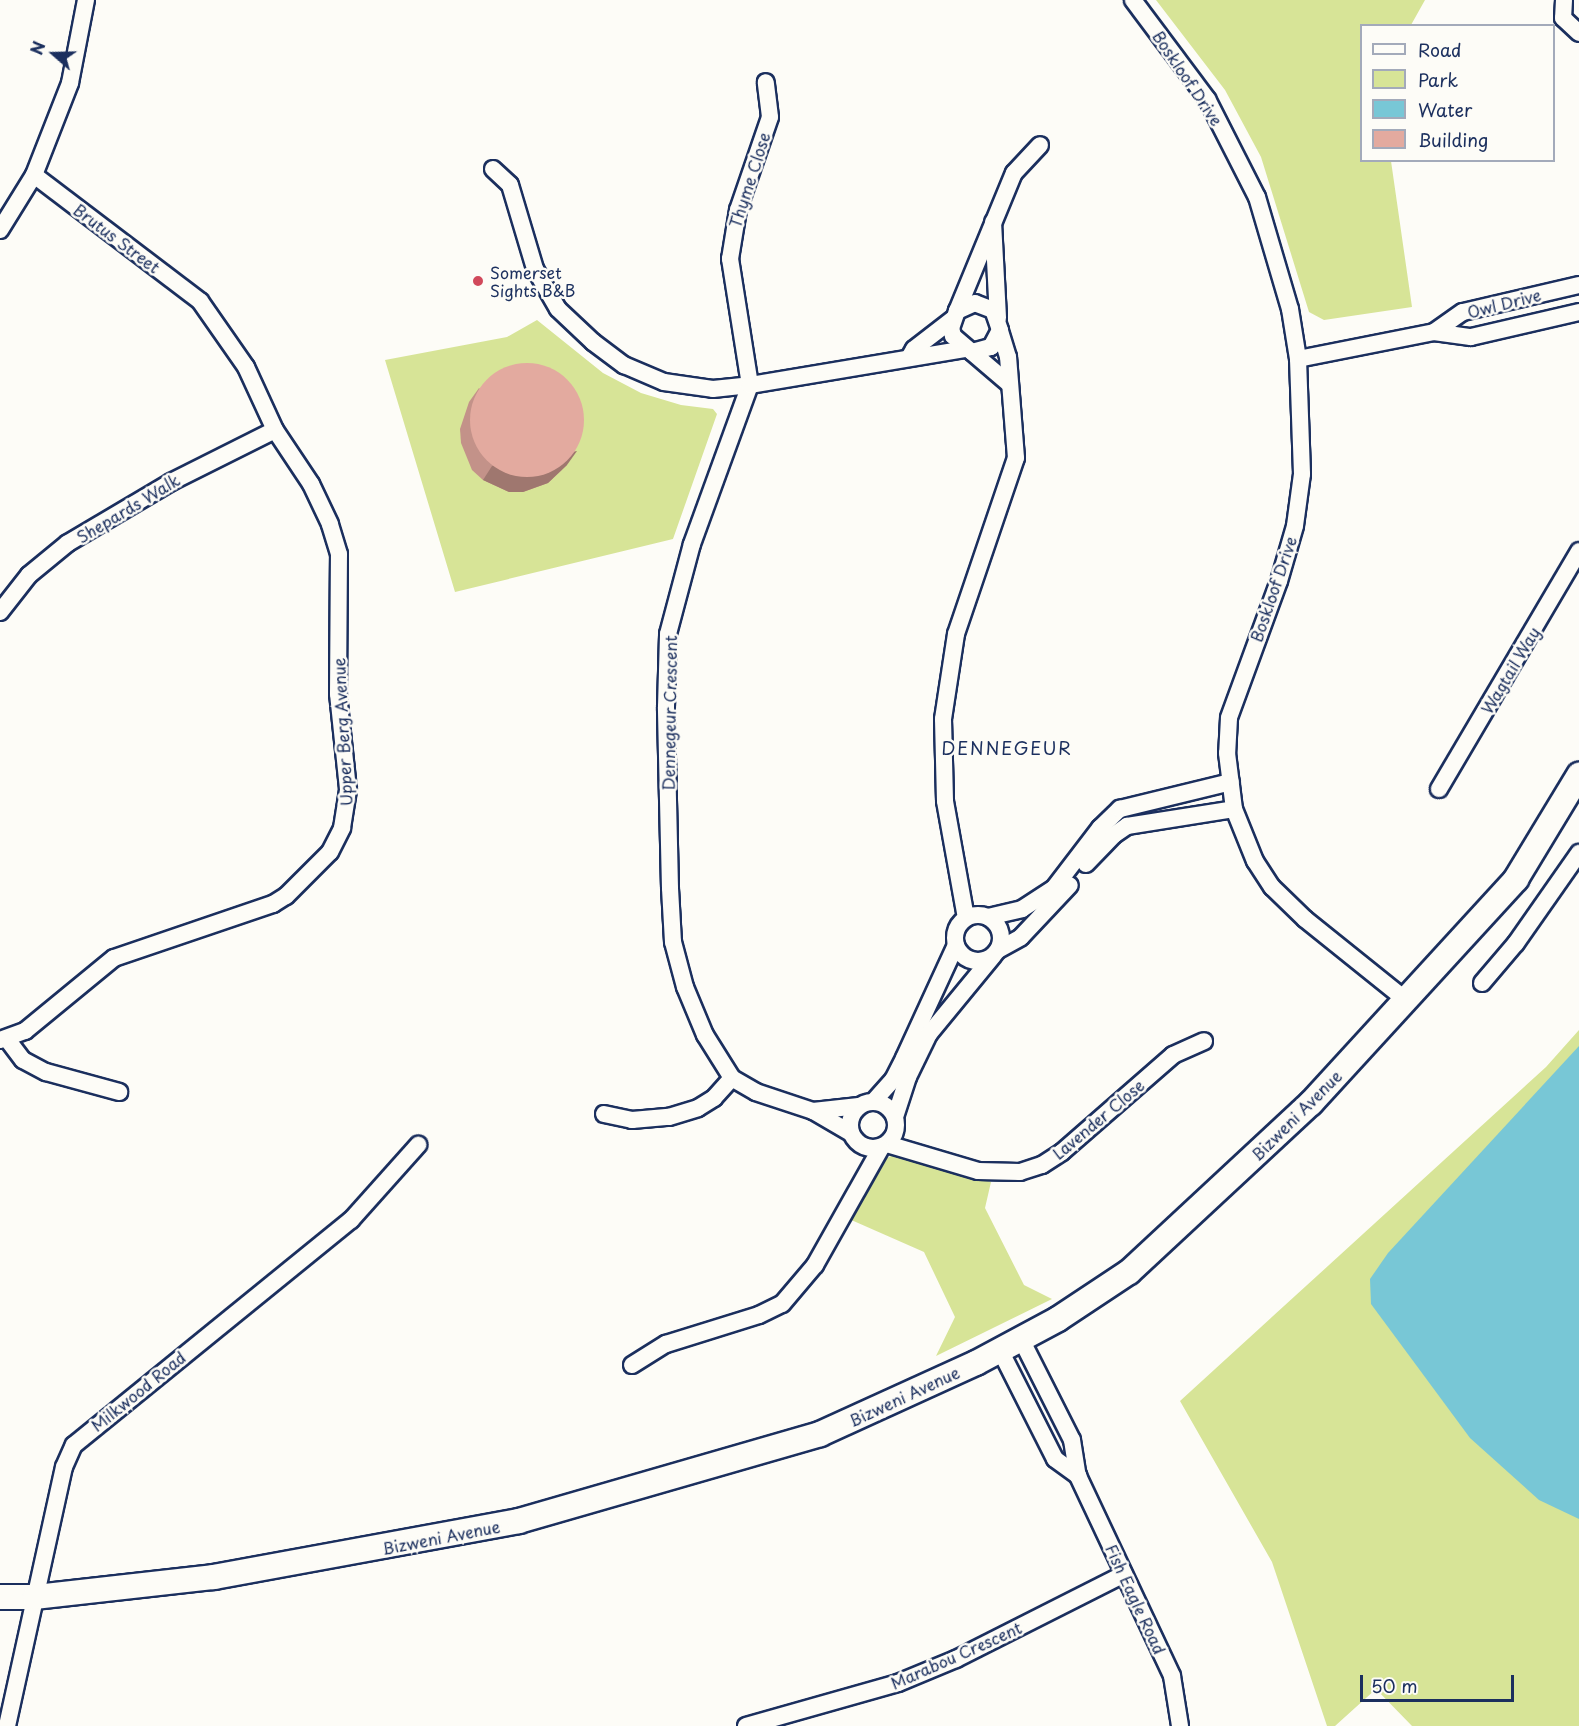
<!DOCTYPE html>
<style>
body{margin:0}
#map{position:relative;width:1579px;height:1726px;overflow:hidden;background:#fdfcf7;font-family:"Playpen Sans",sans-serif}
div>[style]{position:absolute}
.green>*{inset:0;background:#d7e497}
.water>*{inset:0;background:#78c7d6}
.roads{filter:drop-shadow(2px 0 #1b2f5e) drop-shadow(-2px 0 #1b2f5e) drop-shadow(0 2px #1b2f5e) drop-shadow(0 -2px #1b2f5e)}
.street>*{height:16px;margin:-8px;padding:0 8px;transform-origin:8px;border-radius:8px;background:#fdfcf7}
.street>.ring{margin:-8px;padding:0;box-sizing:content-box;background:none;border:16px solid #fdfcf7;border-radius:50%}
.secondary>*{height:24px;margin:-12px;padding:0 12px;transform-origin:12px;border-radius:12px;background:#fdfcf7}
.wall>*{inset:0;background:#c39289}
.shaded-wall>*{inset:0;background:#9f776f}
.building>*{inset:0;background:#e3aa9f}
.round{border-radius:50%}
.dots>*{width:16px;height:16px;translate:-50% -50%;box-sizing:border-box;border:3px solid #fdfcf7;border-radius:50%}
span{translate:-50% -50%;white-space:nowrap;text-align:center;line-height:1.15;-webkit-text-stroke:5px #fdfcf7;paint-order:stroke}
.street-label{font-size:16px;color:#1b2f5e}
.poi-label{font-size:16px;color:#1b2f5e}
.left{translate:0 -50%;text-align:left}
.neighbourhood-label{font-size:18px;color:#1b2f5e;letter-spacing:1.5px}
.legend{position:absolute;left:1360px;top:24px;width:195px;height:138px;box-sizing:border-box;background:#fdfcf7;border:2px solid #a3aaba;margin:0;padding:8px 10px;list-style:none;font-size:18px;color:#1b2f5e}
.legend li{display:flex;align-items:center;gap:12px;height:30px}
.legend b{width:30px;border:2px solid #a3aaba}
.north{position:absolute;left:24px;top:24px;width:60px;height:60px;-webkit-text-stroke:4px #fdfcf7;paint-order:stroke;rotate:290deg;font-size:16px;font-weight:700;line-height:24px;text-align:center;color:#1b2f5e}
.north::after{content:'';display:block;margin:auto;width:21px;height:27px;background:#1b2f5e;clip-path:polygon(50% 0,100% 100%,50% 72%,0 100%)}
.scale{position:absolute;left:1360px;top:1675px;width:154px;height:27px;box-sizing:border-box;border:3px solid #1b2f5e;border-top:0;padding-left:8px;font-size:18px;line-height:21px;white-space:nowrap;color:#1b2f5e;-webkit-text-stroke:4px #fdfcf7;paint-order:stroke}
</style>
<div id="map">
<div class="green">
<div style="clip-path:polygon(1156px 0,1425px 0,1411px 25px,1362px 26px,1362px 160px,1391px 161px,1412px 307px,1324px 320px,1309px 312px,1261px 157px,1225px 90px)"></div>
<div style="clip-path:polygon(537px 320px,603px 373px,641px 393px,681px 405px,713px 409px,717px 414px,673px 539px,455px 592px,385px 360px,507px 337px)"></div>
<div style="clip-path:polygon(1579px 1030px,1579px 1726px,1412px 1726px,1376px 1689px,1335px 1726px,1327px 1726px,1272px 1562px,1180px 1401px,1546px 1067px)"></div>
<div style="clip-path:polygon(891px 1156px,909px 1156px,991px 1182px,985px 1208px,1024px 1285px,1052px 1299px,936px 1356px,955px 1317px,924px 1252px,849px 1219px,883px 1160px)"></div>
</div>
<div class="water">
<div style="clip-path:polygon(1579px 1046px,1579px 1519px,1539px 1500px,1470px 1438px,1371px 1304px,1370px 1279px,1388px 1253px)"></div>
</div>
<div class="roads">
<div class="street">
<div style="left:1133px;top:0;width:124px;rotate:53.2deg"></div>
<div style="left:1207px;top:99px;width:110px;rotate:63deg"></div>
<div style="left:1257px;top:197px;width:117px;rotate:73.6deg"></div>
<div style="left:1290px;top:309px;width:51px;rotate:80.9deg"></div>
<div style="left:1298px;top:359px;width:115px;rotate:88deg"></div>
<div style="left:1302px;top:474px;width:52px;rotate:97.7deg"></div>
<div style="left:1295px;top:526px;width:57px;rotate:106.2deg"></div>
<div style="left:1279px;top:581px;width:146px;rotate:110.1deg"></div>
<div style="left:1229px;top:718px;width:35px;rotate:93deg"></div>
<div style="left:1227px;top:753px;width:56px;rotate:82.9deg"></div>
<div style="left:1234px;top:809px;width:56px;rotate:68deg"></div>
<div style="left:1255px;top:861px;width:31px;rotate:57deg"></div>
<div style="left:1272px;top:887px;width:46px;rotate:44.1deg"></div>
<div style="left:1305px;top:919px;width:131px;rotate:38.8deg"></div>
<div style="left:1564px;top:0;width:18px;rotate:93deg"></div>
<div style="left:1563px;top:18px;width:22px;rotate:43deg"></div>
<div style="left:493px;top:169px;width:23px;rotate:43deg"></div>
<div style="left:510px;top:185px;width:88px;rotate:73.4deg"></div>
<div style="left:535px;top:269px;width:46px;rotate:60.1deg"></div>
<div style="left:558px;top:309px;width:48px;rotate:43.3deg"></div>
<div style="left:593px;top:342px;width:39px;rotate:37deg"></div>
<div style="left:624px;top:365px;width:43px;rotate:23deg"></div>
<div style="left:664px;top:382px;width:49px;rotate:8.1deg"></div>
<div style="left:713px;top:389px;width:37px;rotate:-6deg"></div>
<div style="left:750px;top:385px;width:128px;rotate:-99deg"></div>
<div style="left:730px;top:259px;width:50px;rotate:-80.7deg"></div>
<div style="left:738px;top:210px;width:98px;rotate:-71deg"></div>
<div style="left:770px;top:117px;width:35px;rotate:-97deg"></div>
<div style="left:993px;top:222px;width:96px;rotate:87deg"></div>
<div style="left:0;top:230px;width:65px;rotate:-58.3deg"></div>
<div style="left:34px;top:175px;width:99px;rotate:-68.6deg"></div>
<div style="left:70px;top:83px;width:85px;rotate:-79.1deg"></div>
<div style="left:957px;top:311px;width:149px;rotate:-67.6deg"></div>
<div style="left:1014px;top:173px;width:38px;rotate:-47deg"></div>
<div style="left:1434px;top:332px;width:35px;rotate:-35deg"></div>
<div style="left:1463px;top:312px;width:119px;rotate:-13.1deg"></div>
<div style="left:972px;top:352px;width:20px;rotate:-15deg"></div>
<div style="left:991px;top:347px;width:19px;rotate:-62deg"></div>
<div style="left:1000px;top:330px;width:21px;rotate:-109deg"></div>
<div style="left:993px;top:310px;width:19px;rotate:-159deg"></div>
<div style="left:975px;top:303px;width:20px;rotate:156deg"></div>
<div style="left:957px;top:311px;width:18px;rotate:109deg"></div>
<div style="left:951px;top:328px;width:8px;rotate:76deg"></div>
<div style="left:953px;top:336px;width:72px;rotate:40.5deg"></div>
<div style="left:909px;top:358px;width:10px;rotate:-61deg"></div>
<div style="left:914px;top:349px;width:49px;rotate:-37.6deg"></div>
<div style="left:1298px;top:359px;width:139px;rotate:-11.2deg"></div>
<div style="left:1434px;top:332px;width:37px;rotate:8deg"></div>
<div style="left:1471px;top:337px;width:111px;rotate:-13deg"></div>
<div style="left:0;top:612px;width:47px;rotate:-51.9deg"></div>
<div style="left:29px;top:575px;width:50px;rotate:-39.4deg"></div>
<div style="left:68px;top:543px;width:120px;rotate:-30.6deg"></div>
<div style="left:171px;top:482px;width:116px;rotate:-26.6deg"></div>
<div style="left:1439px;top:789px;width:276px;rotate:-59.5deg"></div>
<div style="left:1086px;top:864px;width:40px;rotate:-46deg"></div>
<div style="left:1114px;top:835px;width:16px;rotate:-35deg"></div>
<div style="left:1127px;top:826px;width:108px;rotate:-9deg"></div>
<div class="ring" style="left:955px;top:915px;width:30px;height:30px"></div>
<div style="left:988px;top:917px;width:35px;rotate:-13deg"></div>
<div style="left:1022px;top:909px;width:38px;rotate:-33deg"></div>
<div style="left:1054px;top:888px;width:76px;rotate:-52.5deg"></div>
<div style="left:1100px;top:828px;width:28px;rotate:-44deg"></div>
<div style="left:1120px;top:809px;width:114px;rotate:-13.7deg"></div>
<div style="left:966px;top:918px;width:119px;rotate:-100.2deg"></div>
<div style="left:945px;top:801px;width:82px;rotate:-91.4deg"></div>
<div style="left:943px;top:719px;width:86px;rotate:-81.3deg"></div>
<div style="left:956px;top:634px;width:186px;rotate:-71.2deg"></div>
<div style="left:1016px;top:458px;width:101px;rotate:-94.5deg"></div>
<div style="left:1008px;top:357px;width:28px;rotate:-107deg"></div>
<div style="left:998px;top:950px;width:26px;rotate:-29deg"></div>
<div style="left:1021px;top:937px;width:71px;rotate:-46.7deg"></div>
<div style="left:1482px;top:983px;width:52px;rotate:-49.6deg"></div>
<div style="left:1516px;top:943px;width:110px;rotate:-55deg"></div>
<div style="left:7px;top:1039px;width:26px;rotate:53deg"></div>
<div style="left:23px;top:1060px;width:26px;rotate:28deg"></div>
<div style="left:46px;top:1072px;width:76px;rotate:15.3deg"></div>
<div style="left:0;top:1040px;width:27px;rotate:-20deg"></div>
<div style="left:25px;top:1031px;width:115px;rotate:-39.4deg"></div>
<div style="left:114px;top:958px;width:168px;rotate:-18.8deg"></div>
<div style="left:273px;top:904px;width:15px;rotate:-32deg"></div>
<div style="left:286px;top:896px;width:62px;rotate:-45deg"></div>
<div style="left:330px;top:852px;width:27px;rotate:-63deg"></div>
<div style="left:342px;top:828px;width:39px;rotate:-81deg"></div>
<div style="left:348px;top:789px;width:96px;rotate:-96deg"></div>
<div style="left:338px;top:694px;width:140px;rotate:-89.6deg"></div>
<div style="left:339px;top:554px;width:31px;rotate:-107deg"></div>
<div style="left:330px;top:524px;width:44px;rotate:-115.4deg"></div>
<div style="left:311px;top:484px;width:65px;rotate:-123.7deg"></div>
<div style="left:275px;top:430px;width:69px;rotate:-114.7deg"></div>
<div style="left:246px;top:367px;width:80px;rotate:-124.9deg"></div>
<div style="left:200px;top:301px;width:208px;rotate:-142.8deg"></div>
<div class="ring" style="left:850px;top:1102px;width:30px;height:30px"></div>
<div style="left:873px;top:1102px;width:30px;rotate:-48deg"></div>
<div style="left:893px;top:1080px;width:25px;rotate:-63deg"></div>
<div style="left:904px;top:1058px;width:124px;rotate:-65.3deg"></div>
<div style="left:813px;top:1111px;width:46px;rotate:-6.2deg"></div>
<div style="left:604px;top:1114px;width:29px;rotate:12deg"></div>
<div style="left:632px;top:1120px;width:37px;rotate:-5deg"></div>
<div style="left:669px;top:1117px;width:30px;rotate:-17deg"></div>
<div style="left:698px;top:1108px;width:19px;rotate:-32deg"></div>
<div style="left:714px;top:1098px;width:27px;rotate:-48deg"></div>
<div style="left:895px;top:1117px;width:42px;rotate:-72deg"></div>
<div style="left:908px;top:1077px;width:48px;rotate:-64deg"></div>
<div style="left:929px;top:1034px;width:101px;rotate:-50.6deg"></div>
<div style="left:851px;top:1133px;width:44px;rotate:-149.9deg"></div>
<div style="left:813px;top:1111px;width:60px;rotate:-161.6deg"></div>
<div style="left:756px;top:1092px;width:28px;rotate:-150deg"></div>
<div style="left:732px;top:1078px;width:51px;rotate:-122.1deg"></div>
<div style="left:705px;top:1035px;width:52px;rotate:-112.6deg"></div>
<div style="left:685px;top:987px;width:47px;rotate:-104.9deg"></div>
<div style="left:673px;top:942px;width:54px;rotate:-93.2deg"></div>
<div style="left:670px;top:888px;width:181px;rotate:-91.3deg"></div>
<div style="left:666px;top:707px;width:73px;rotate:-88.4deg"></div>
<div style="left:668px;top:634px;width:93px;rotate:-75.1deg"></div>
<div style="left:692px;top:544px;width:169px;rotate:-70deg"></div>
<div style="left:750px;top:385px;width:217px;rotate:-9.5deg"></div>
<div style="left:887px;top:1144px;width:95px;rotate:16.5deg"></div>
<div style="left:978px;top:1171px;width:42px;rotate:1.4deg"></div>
<div style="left:1020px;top:1172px;width:23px;rotate:-18deg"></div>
<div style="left:1042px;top:1165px;width:24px;rotate:-33deg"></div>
<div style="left:1062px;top:1152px;width:147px;rotate:-41.1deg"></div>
<div style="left:1173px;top:1055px;width:34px;rotate:-24deg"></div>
<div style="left:1021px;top:1339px;width:113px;rotate:63.2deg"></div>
<div style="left:1072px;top:1440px;width:36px;rotate:81deg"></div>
<div style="left:1078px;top:1476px;width:221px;rotate:64.8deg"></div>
<div style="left:1172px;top:1676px;width:51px;rotate:80.9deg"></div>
<div style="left:1000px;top:1350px;width:122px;rotate:63.2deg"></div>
<div style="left:1055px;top:1459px;width:29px;rotate:36deg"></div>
<div style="left:632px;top:1365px;width:40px;rotate:-32deg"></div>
<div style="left:666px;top:1344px;width:97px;rotate:-17.3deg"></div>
<div style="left:759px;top:1315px;width:25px;rotate:-26deg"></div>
<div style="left:782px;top:1304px;width:51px;rotate:-49.8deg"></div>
<div style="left:815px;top:1265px;width:134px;rotate:-60.6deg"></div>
<div style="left:7px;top:1726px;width:265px;rotate:-77.6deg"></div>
<div style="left:64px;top:1467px;width:24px;rotate:-66deg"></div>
<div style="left:74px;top:1445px;width:357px;rotate:-39.1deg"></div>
<div style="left:351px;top:1220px;width:101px;rotate:-48.2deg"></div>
<div style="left:746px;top:1726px;width:158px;rotate:-15.8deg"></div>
<div style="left:898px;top:1683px;width:63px;rotate:-22.5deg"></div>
<div style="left:956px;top:1659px;width:188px;rotate:-26.8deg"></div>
</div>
<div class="secondary">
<div style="left:0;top:1597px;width:35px"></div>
<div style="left:35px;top:1597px;width:180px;rotate:-6.4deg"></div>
<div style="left:214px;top:1577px;width:310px;rotate:-10.4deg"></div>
<div style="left:519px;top:1521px;width:313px;rotate:-16.1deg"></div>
<div style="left:820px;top:1434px;width:171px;rotate:-24.5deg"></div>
<div style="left:976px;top:1363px;width:93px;rotate:-28.2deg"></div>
<div style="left:1058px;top:1319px;width:85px;rotate:-33.5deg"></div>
<div style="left:1129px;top:1272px;width:248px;rotate:-42.9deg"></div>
<div style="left:1311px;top:1103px;width:304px;rotate:-47.5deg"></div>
<div style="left:1516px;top:879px;width:122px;rotate:-58.8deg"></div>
</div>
</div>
<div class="wall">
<div style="clip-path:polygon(479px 388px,567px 465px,548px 483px,523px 492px,509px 492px,483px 480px,472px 470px,461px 443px,460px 429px,469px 402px)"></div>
</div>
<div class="shaded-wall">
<div style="clip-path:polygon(577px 451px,567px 465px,548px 483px,523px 492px,509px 492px,483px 480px,492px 466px)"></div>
</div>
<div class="building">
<div class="round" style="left:470px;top:363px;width:114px;height:114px"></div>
</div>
<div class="dots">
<div style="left:478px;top:281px;background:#d1495b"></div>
</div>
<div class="street-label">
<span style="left:1188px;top:78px;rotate:56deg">Boskloof Drive</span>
<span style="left:749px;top:180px;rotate:-72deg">Thyme Close</span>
<span style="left:117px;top:238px;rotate:37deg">Brutus Street</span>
<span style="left:1504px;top:303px;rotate:-14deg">Owl Drive</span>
<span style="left:128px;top:508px;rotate:-31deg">Shepards Walk</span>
<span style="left:1273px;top:589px;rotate:-71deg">Boskloof Drive</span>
<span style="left:1510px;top:670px;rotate:-59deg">Wagtail Way</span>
<span style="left:669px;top:713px;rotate:-89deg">Dennegeur Crescent</span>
<span style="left:342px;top:732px;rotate:-93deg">Upper Berg Avenue</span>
<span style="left:1296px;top:1115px;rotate:-45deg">Bizweni Avenue</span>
<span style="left:1098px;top:1119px;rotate:-40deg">Lavender Close</span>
<span style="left:138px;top:1391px;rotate:-39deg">Milkwood Road</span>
<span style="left:904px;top:1396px;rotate:-25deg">Bizweni Avenue</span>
<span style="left:441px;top:1537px;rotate:-11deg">Bizweni Avenue</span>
<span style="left:1136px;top:1599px;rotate:65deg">Fish Eagle Road</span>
<span style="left:956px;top:1655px;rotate:-24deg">Marabou Crescent</span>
</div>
<div class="poi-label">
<span class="left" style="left:490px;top:281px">Somerset<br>Sights B&amp;B</span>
</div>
<div class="neighbourhood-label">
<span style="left:1007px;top:748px">DENNEGEUR</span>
</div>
<ul class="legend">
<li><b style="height:8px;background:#fdfcf7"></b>Road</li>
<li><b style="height:16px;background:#d7e497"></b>Park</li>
<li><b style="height:16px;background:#78c7d6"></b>Water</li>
<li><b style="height:16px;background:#e3aa9f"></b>Building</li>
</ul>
<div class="north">N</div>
<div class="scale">50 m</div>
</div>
